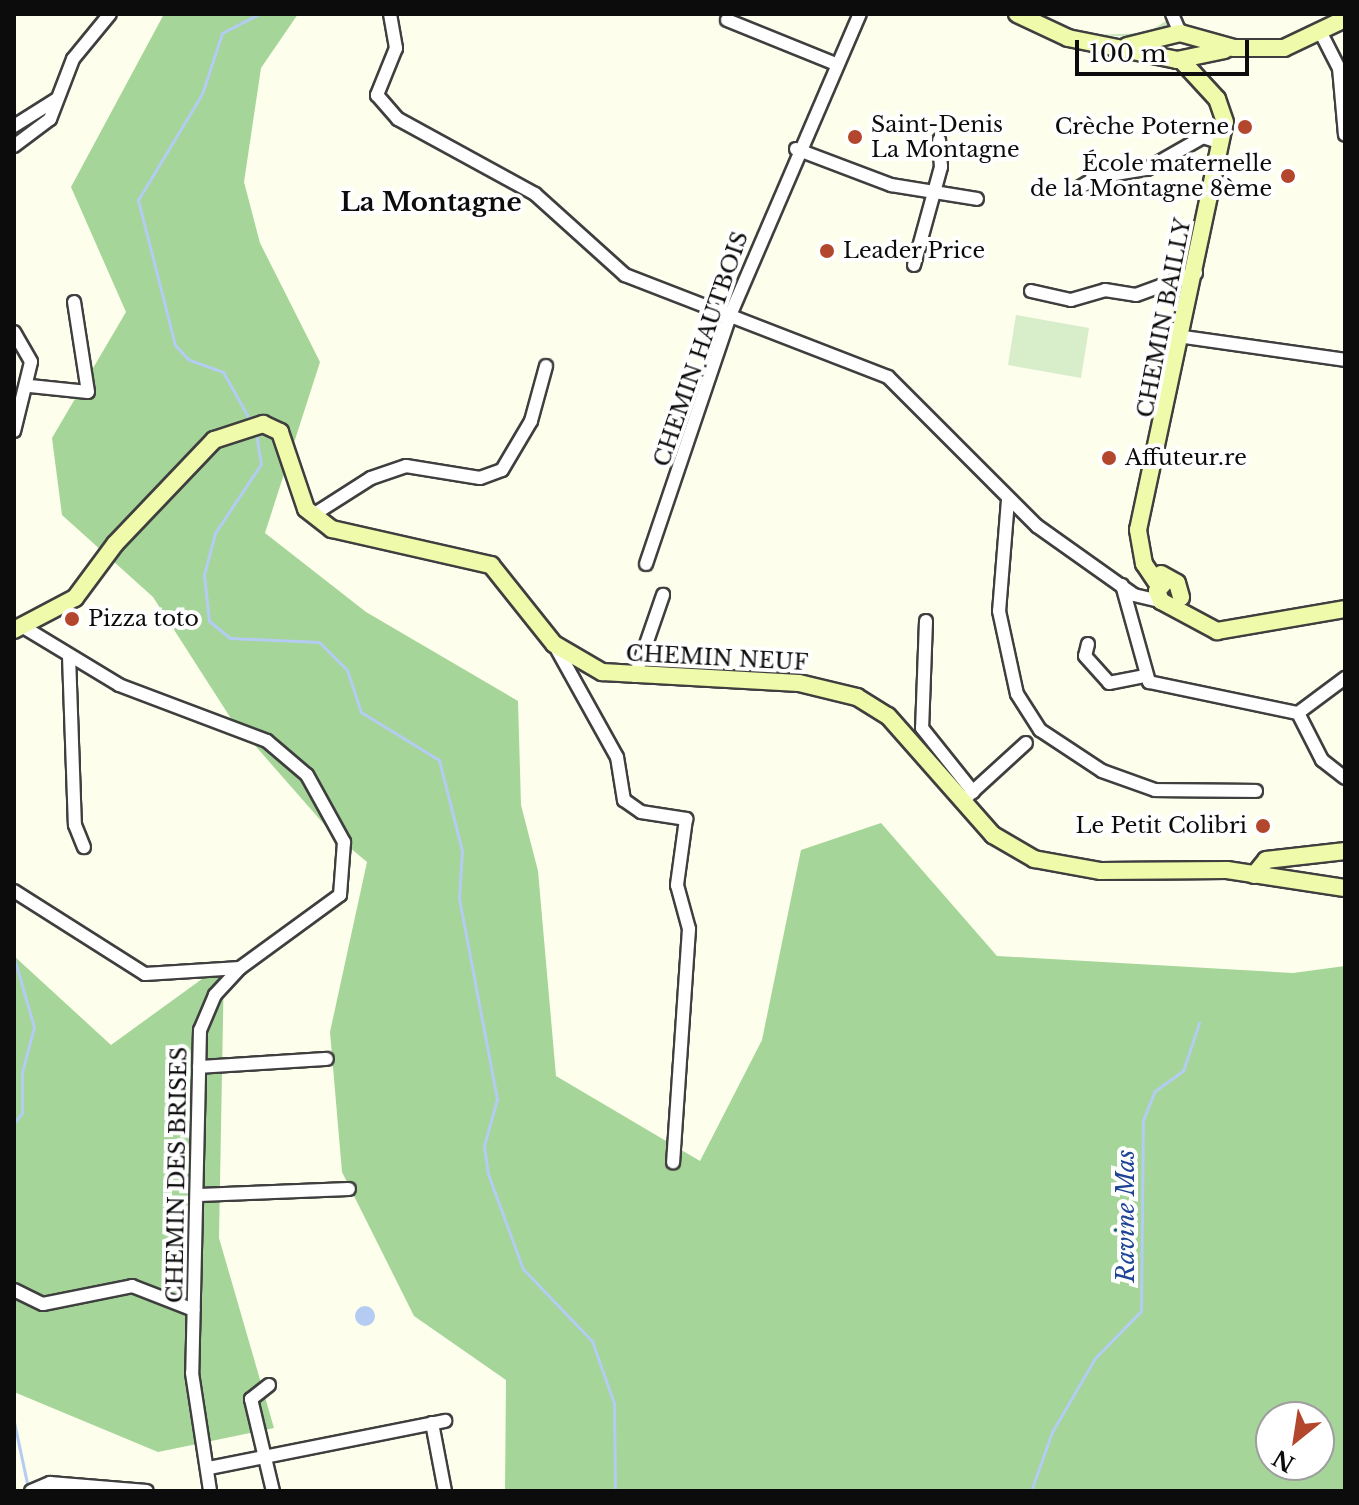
<!DOCTYPE html>
<meta charset="utf-8">
<style>
body{margin:0}
#map{position:relative;width:1359px;height:1505px;overflow:hidden;background:#fdfeec;font-family:"Libre Baskerville",serif}
div>[style]{position:absolute}
.green>*{inset:0;background:#c5e6b8}
.forest>*{inset:0;background:#a5d598}
.pitch>*{inset:0;background:#d8edc9}
.water>*{inset:0;background:#b4ccf2}
.round{border-radius:50%}
.stream>*{height:3px;margin:-1.5px;padding:0 1.5px;transform-origin:1.5px;border-radius:1.5px;background:#b4ccf2}
.roads{filter:drop-shadow(2px 0 #3f3f3f) drop-shadow(-2px 0 #3f3f3f) drop-shadow(0 2px #3f3f3f) drop-shadow(0 -2px #3f3f3f)}
.street>*{height:12px;margin:-6px;padding:0 6px;transform-origin:6px;border-radius:6px;background:#fff}
.secondary>*{height:16px;margin:-8px;padding:0 8px;transform-origin:8px;border-radius:8px;background:#f0faab}
.dots>*{width:22px;height:22px;translate:-50% -50%;box-sizing:border-box;border:4px solid #fff;border-radius:50%}
span{translate:-50% -50%;white-space:nowrap;text-align:center;line-height:1.15;-webkit-text-stroke:8px #fff;paint-order:stroke}
.poi-label{font-size:22px;color:#0c0c0c}
.left{translate:0 -50%;text-align:left}
.right{translate:-100% -50%;text-align:right}
.street-label{font-size:22px;color:#0c0c0c}
.water-label{font-size:24px;color:#1e4495;font-style:italic}
.quarter-label{font-size:26px;color:#0c0c0c;font-weight:700}
.frame{position:absolute;inset:0;border:16px solid #0c0c0c;pointer-events:none}
.north{position:absolute;left:1255px;top:1401px;width:80px;height:80px;box-sizing:border-box;background:#fff;border:2px solid #9e9e9e;border-radius:50%;rotate:210deg;font-size:22px;font-weight:700;line-height:32px;text-align:center;color:#0c0c0c}
.north::after{content:'';display:block;margin:auto;width:28px;height:36px;background:#b3472d;clip-path:polygon(50% 0,100% 100%,50% 72%,0 100%)}
.scale{position:absolute;left:1075px;top:40px;width:174px;height:36px;box-sizing:border-box;border:4px solid #0c0c0c;border-top:0;padding-left:10px;font-size:24px;line-height:28px;white-space:nowrap;color:#0c0c0c;-webkit-text-stroke:6px #fff;paint-order:stroke}
</style>
<div id="map">
<div class="green">
<div style="clip-path:polygon(1166px 21px,1170px 29px,1142px 37px,1094px 35px,1147px 33px)"></div>
</div>
<div class="forest">
<div style="clip-path:polygon(evenodd,164px 14px,298px 14px,261px 68px,244px 182px,260px 243px,320px 362px,265px 533px,366px 612px,518px 701px,521px 805px,538px 871px,556px 1076px,700px 1161px,762px 1040px,801px 850px,881px 823px,997px 956px,1293px 973px,1345px 966px,1345px 1491px,505px 1491px,506px 1380px,414px 1316px,342px 1172px,330px 1032px,367px 862px,330px 831px,230px 717px,153px 597px,62px 515px,52px 438px,126px 312px,71px 187px,164px 14px,1271px 1417px,1319px 1417px,1319px 1465px,1271px 1465px,1271px 1417px)"></div>
<div style="clip-path:polygon(14px 956px,111px 1045px,224px 963px,219px 1238px,274px 1428px,158px 1452px,14px 1392px)"></div>
</div>
<div class="pitch">
<div style="clip-path:polygon(1016px 315px,1089px 328px,1081px 378px,1008px 365px)"></div>
</div>
<div class="water">
<div class="round" style="left:355px;top:1306px;width:20px;height:20px"></div>
</div>
<div class="stream">
<div style="left:251px;top:422px;width:57px;rotate:-119.2deg"></div>
<div style="left:223px;top:372px;width:37px;rotate:-160deg"></div>
<div style="left:188px;top:359px;width:19px;rotate:-133deg"></div>
<div style="left:175px;top:345px;width:150px;rotate:-104.3deg"></div>
<div style="left:138px;top:200px;width:124px;rotate:-58.9deg"></div>
<div style="left:202px;top:94px;width:64px;rotate:-71.8deg"></div>
<div style="left:222px;top:33px;width:42px;rotate:-27.2deg"></div>
<div style="left:256px;top:433px;width:31px;rotate:81deg"></div>
<div style="left:261px;top:464px;width:83px;rotate:123.7deg"></div>
<div style="left:215px;top:533px;width:43px;rotate:104.7deg"></div>
<div style="left:204px;top:575px;width:46px;rotate:83.8deg"></div>
<div style="left:209px;top:621px;width:27px;rotate:39deg"></div>
<div style="left:230px;top:638px;width:89px;rotate:2.6deg"></div>
<div style="left:319px;top:642px;width:40px;rotate:45deg"></div>
<div style="left:347px;top:670px;width:44px;rotate:71.6deg"></div>
<div style="left:361px;top:712px;width:92px;rotate:31.6deg"></div>
<div style="left:439px;top:760px;width:94px;rotate:75.8deg"></div>
<div style="left:462px;top:851px;width:47px;rotate:93.7deg"></div>
<div style="left:459px;top:898px;width:205px;rotate:79.3deg"></div>
<div style="left:497px;top:1099px;width:49px;rotate:105.5deg"></div>
<div style="left:484px;top:1146px;width:28px;rotate:82deg"></div>
<div style="left:488px;top:1174px;width:101px;rotate:69.8deg"></div>
<div style="left:523px;top:1269px;width:100px;rotate:46.2deg"></div>
<div style="left:592px;top:1341px;width:66px;rotate:70.5deg"></div>
<div style="left:614px;top:1403px;width:88px;rotate:89.3deg"></div>
<div style="left:14px;top:958px;width:72px;rotate:73.8deg"></div>
<div style="left:34px;top:1027px;width:47px;rotate:104.9deg"></div>
<div style="left:22px;top:1072px;width:41px;rotate:90deg"></div>
<div style="left:22px;top:1113px;width:13px;rotate:129deg"></div>
<div style="left:14px;top:1422px;width:62px;rotate:78deg"></div>
<div style="left:1031px;top:1491px;width:63px;rotate:-70.4deg"></div>
<div style="left:1052px;top:1432px;width:86px;rotate:-59.8deg"></div>
<div style="left:1095px;top:1358px;width:66px;rotate:-45.6deg"></div>
<div style="left:1141px;top:1311px;width:191px;rotate:-89.4deg"></div>
<div style="left:1143px;top:1120px;width:31px;rotate:-68deg"></div>
<div style="left:1155px;top:1091px;width:34px;rotate:-36deg"></div>
<div style="left:1183px;top:1071px;width:51px;rotate:-71.6deg"></div>
</div>
<div class="roads">
<div class="street">
<div style="left:390px;top:14px;width:35px;rotate:80deg"></div>
<div style="left:396px;top:48px;width:51px;rotate:112deg"></div>
<div style="left:377px;top:95px;width:32px;rotate:49deg"></div>
<div style="left:398px;top:119px;width:156px;rotate:28.7deg"></div>
<div style="left:535px;top:194px;width:121px;rotate:42deg"></div>
<div style="left:625px;top:275px;width:282px;rotate:21.2deg"></div>
<div style="left:888px;top:377px;width:211px;rotate:45deg"></div>
<div style="left:1037px;top:526px;width:119px;rotate:35.4deg"></div>
<div style="left:1134px;top:595px;width:28px;rotate:13deg"></div>
<div style="left:1172px;top:14px;width:21px;rotate:67deg"></div>
<div style="left:727px;top:20px;width:118px;rotate:22deg"></div>
<div style="left:1322px;top:35px;width:37px;rotate:63deg"></div>
<div style="left:1339px;top:68px;width:67px;rotate:84.9deg"></div>
<div style="left:14px;top:126px;width:51px;rotate:-32.1deg"></div>
<div style="left:14px;top:146px;width:45px;rotate:-36.9deg"></div>
<div style="left:50px;top:119px;width:64px;rotate:-69deg"></div>
<div style="left:73px;top:59px;width:58px;rotate:-50.6deg"></div>
<div style="left:796px;top:149px;width:102px;rotate:20.8deg"></div>
<div style="left:891px;top:185px;width:87px;rotate:9.2deg"></div>
<div style="left:1077px;top:189px;width:23px;rotate:-31deg"></div>
<div style="left:1097px;top:177px;width:51px;rotate:-9.1deg"></div>
<div style="left:1147px;top:169px;width:64px;rotate:-29.7deg"></div>
<div style="left:1203px;top:137px;width:19px;rotate:18deg"></div>
<div style="left:914px;top:265px;width:102px;rotate:-74.6deg"></div>
<div style="left:941px;top:167px;width:27px;rotate:-94deg"></div>
<div style="left:1031px;top:291px;width:41px;rotate:12.7deg"></div>
<div style="left:1071px;top:300px;width:35px;rotate:-16deg"></div>
<div style="left:1105px;top:290px;width:31px;rotate:9deg"></div>
<div style="left:1136px;top:295px;width:64px;rotate:-20.1deg"></div>
<div style="left:14px;top:332px;width:34px;rotate:60deg"></div>
<div style="left:31px;top:362px;width:71px;rotate:103.8deg"></div>
<div style="left:1184px;top:337px;width:163px;rotate:8.1deg"></div>
<div style="left:30px;top:386px;width:58px;rotate:5.9deg"></div>
<div style="left:88px;top:392px;width:91px;rotate:-98.8deg"></div>
<div style="left:1008px;top:500px;width:111px;rotate:94.6deg"></div>
<div style="left:999px;top:611px;width:85px;rotate:77.8deg"></div>
<div style="left:1017px;top:694px;width:43px;rotate:57.4deg"></div>
<div style="left:1040px;top:730px;width:74px;rotate:33.5deg"></div>
<div style="left:1102px;top:771px;width:56px;rotate:19.7deg"></div>
<div style="left:1155px;top:790px;width:101px;rotate:0.6deg"></div>
<div style="left:313px;top:515px;width:69px;rotate:-32.5deg"></div>
<div style="left:371px;top:478px;width:37px;rotate:-19deg"></div>
<div style="left:406px;top:466px;width:75px;rotate:9.2deg"></div>
<div style="left:480px;top:478px;width:23px;rotate:-20deg"></div>
<div style="left:502px;top:470px;width:57px;rotate:-59.4deg"></div>
<div style="left:531px;top:421px;width:57px;rotate:-74.7deg"></div>
<div style="left:646px;top:564px;width:265px;rotate:-71.3deg"></div>
<div style="left:731px;top:313px;width:326px;rotate:-66.7deg"></div>
<div style="left:1122px;top:585px;width:101px;rotate:74.4deg"></div>
<div style="left:1149px;top:682px;width:152px;rotate:11.8deg"></div>
<div style="left:1298px;top:713px;width:53px;rotate:62.9deg"></div>
<div style="left:1322px;top:760px;width:29px;rotate:38deg"></div>
<div style="left:926px;top:621px;width:107px;rotate:92.1deg"></div>
<div style="left:922px;top:728px;width:82px;rotate:51.4deg"></div>
<div style="left:25px;top:628px;width:110px;rotate:31.2deg"></div>
<div style="left:119px;top:685px;width:158px;rotate:20.7deg"></div>
<div style="left:267px;top:741px;width:52px;rotate:40.4deg"></div>
<div style="left:307px;top:775px;width:77px;rotate:61.1deg"></div>
<div style="left:344px;top:842px;width:53px;rotate:94.3deg"></div>
<div style="left:340px;top:895px;width:124px;rotate:143.9deg"></div>
<div style="left:240px;top:968px;width:37px;rotate:133deg"></div>
<div style="left:215px;top:995px;width:38px;rotate:113deg"></div>
<div style="left:200px;top:1030px;width:343px;rotate:91.3deg"></div>
<div style="left:192px;top:1373px;width:119px;rotate:81.3deg"></div>
<div style="left:554px;top:644px;width:129px;rotate:60.9deg"></div>
<div style="left:617px;top:757px;width:44px;rotate:80.8deg"></div>
<div style="left:624px;top:800px;width:21px;rotate:35deg"></div>
<div style="left:641px;top:812px;width:46px;rotate:8.8deg"></div>
<div style="left:686px;top:819px;width:67px;rotate:97.8deg"></div>
<div style="left:677px;top:885px;width:46px;rotate:74.7deg"></div>
<div style="left:689px;top:929px;width:234px;rotate:93.9deg"></div>
<div style="left:1088px;top:644px;width:12px;rotate:104deg"></div>
<div style="left:1085px;top:656px;width:36px;rotate:48deg"></div>
<div style="left:1109px;top:683px;width:37px;rotate:-11deg"></div>
<div style="left:69px;top:656px;width:169px;rotate:88deg"></div>
<div style="left:75px;top:825px;width:24px;rotate:68deg"></div>
<div style="left:635px;top:676px;width:86px;rotate:-70.9deg"></div>
<div style="left:1298px;top:713px;width:59px;rotate:-36.7deg"></div>
<div style="left:969px;top:795px;width:77px;rotate:-42.4deg"></div>
<div style="left:14px;top:891px;width:155px;rotate:32.4deg"></div>
<div style="left:145px;top:974px;width:95px;rotate:-3.6deg"></div>
<div style="left:199px;top:1067px;width:128px;rotate:-3.6deg"></div>
<div style="left:199px;top:1195px;width:150px;rotate:-2.3deg"></div>
<div style="left:14px;top:1290px;width:32px;rotate:26deg"></div>
<div style="left:43px;top:1304px;width:91px;rotate:-11.4deg"></div>
<div style="left:132px;top:1286px;width:66px;rotate:21.2deg"></div>
<div style="left:269px;top:1385px;width:23px;rotate:142deg"></div>
<div style="left:251px;top:1399px;width:95px;rotate:76.6deg"></div>
<div style="left:432px;top:1423px;width:69px;rotate:79.2deg"></div>
<div style="left:209px;top:1468px;width:241px;rotate:-11.3deg"></div>
<div style="left:31px;top:1491px;width:21px;rotate:-23deg"></div>
<div style="left:50px;top:1483px;width:97px;rotate:4.7deg"></div>
</div>
<div class="secondary">
<div style="left:1017px;top:14px;width:56px;rotate:25.2deg"></div>
<div style="left:1068px;top:38px;width:111px;rotate:11.4deg"></div>
<div style="left:1177px;top:60px;width:49px;rotate:-11.8deg"></div>
<div style="left:1127px;top:46px;width:55px;rotate:-13.8deg"></div>
<div style="left:1180px;top:33px;width:56px;rotate:15.5deg"></div>
<div style="left:1234px;top:48px;width:50px"></div>
<div style="left:1284px;top:48px;width:68px;rotate:-25.4deg"></div>
<div style="left:1161px;top:574px;width:18px;rotate:29deg"></div>
<div style="left:1177px;top:583px;width:15px;rotate:74deg"></div>
<div style="left:1167px;top:580px;width:15px;rotate:132deg"></div>
<div style="left:1157px;top:591px;width:11px;rotate:68deg"></div>
<div style="left:1161px;top:601px;width:64px;rotate:28.2deg"></div>
<div style="left:1217px;top:631px;width:130px;rotate:-9.8deg"></div>
<div style="left:1159px;top:586px;width:27px;rotate:-124deg"></div>
<div style="left:1144px;top:564px;width:35px;rotate:-100deg"></div>
<div style="left:1138px;top:530px;width:417px;rotate:-78deg"></div>
<div style="left:1225px;top:122px;width:24px;rotate:-109deg"></div>
<div style="left:1217px;top:99px;width:53px;rotate:-132.7deg"></div>
<div style="left:14px;top:630px;width:69px;rotate:-27.7deg"></div>
<div style="left:75px;top:598px;width:67px;rotate:-53.5deg"></div>
<div style="left:115px;top:544px;width:144px;rotate:-46.4deg"></div>
<div style="left:214px;top:440px;width:52px;rotate:-18.1deg"></div>
<div style="left:263px;top:424px;width:19px;rotate:25deg"></div>
<div style="left:280px;top:432px;width:81px;rotate:71.3deg"></div>
<div style="left:306px;top:509px;width:33px;rotate:38deg"></div>
<div style="left:332px;top:529px;width:163px;rotate:12.8deg"></div>
<div style="left:491px;top:565px;width:101px;rotate:51.4deg"></div>
<div style="left:554px;top:644px;width:56px;rotate:30.3deg"></div>
<div style="left:602px;top:672px;width:197px;rotate:3.2deg"></div>
<div style="left:799px;top:683px;width:60px;rotate:13.6deg"></div>
<div style="left:857px;top:697px;width:36px;rotate:32deg"></div>
<div style="left:888px;top:716px;width:159px;rotate:48.6deg"></div>
<div style="left:993px;top:835px;width:48px;rotate:30.3deg"></div>
<div style="left:1034px;top:859px;width:68px;rotate:10.2deg"></div>
<div style="left:1101px;top:871px;width:126px;rotate:-0.5deg"></div>
<div style="left:1227px;top:870px;width:119px;rotate:8.7deg"></div>
<div style="left:1254px;top:875px;width:19px;rotate:-51deg"></div>
<div style="left:1266px;top:860px;width:80px;rotate:-6.5deg"></div>
</div>
</div>
<div class="dots">
<div style="left:1245px;top:127px;background:#b3472d"></div>
<div style="left:855px;top:137px;background:#b3472d"></div>
<div style="left:1288px;top:176px;background:#b3472d"></div>
<div style="left:827px;top:251px;background:#b3472d"></div>
<div style="left:1109px;top:458px;background:#b3472d"></div>
<div style="left:72px;top:619px;background:#b3472d"></div>
<div style="left:1263px;top:826px;background:#b3472d"></div>
</div>
<div class="poi-label">
<span class="left" style="left:871px;top:137px">Saint-Denis<br>La Montagne</span>
<span class="right" style="left:1229px;top:127px">Crèche Poterne</span>
<span class="right" style="left:1272px;top:176px">École maternelle<br>de la Montagne 8ème</span>
<span class="left" style="left:843px;top:251px">Leader Price</span>
<span class="left" style="left:1125px;top:458px">Affuteur.re</span>
<span class="left" style="left:88px;top:619px">Pizza toto</span>
<span class="right" style="left:1247px;top:826px">Le Petit Colibri</span>
</div>
<div class="street-label">
<span style="left:1164px;top:318px;rotate:-79deg">CHEMIN BAILLY</span>
<span style="left:701px;top:349px;rotate:-71deg">CHEMIN HAUTBOIS</span>
<span style="left:717px;top:658px;rotate:3deg">CHEMIN NEUF</span>
<span style="left:177px;top:1175px;rotate:-89deg">CHEMIN DES BRISES</span>
</div>
<div class="water-label">
<span style="left:1126px;top:1216px;rotate:-90deg">Ravine Mas</span>
</div>
<div class="quarter-label">
<span style="left:431px;top:203px">La Montagne</span>
</div>
<div class="frame"></div>
<div class="north">N</div>
<div class="scale">100 m</div>
</div>
